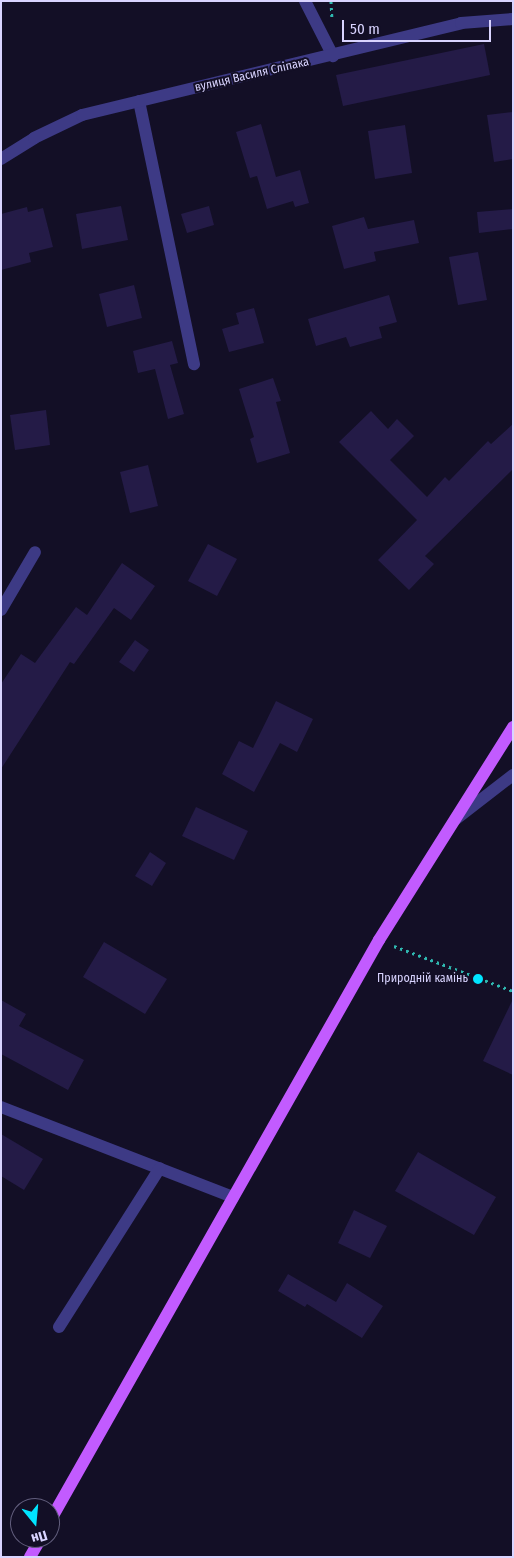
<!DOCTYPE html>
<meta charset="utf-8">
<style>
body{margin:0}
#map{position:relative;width:514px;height:1558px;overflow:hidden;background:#130f26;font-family:"Fira Sans Condensed",sans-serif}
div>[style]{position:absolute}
.building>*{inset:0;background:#241b47}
.path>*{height:3px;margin-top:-1.5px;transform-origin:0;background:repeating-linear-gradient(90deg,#2fb8b0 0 2.5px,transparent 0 6.5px)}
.minor>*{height:12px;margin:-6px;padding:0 6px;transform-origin:6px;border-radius:6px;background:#3d3a85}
.major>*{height:12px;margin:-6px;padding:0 6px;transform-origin:6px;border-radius:6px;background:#c25bff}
.dots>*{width:14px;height:14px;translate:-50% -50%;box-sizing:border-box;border:2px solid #130f26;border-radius:50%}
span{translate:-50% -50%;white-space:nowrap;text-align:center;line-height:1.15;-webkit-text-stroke:4px #130f26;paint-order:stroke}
.street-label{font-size:12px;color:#d9d4ff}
.poi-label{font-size:12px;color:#d9d4ff}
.right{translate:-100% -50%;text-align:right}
.frame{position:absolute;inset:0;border:2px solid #d9d4ff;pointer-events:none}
.north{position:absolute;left:10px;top:1498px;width:50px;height:50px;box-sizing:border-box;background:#130f26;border:1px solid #625e7d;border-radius:50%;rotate:163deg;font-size:14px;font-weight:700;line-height:20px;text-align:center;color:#d9d4ff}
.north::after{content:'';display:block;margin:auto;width:18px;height:22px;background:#00e5ff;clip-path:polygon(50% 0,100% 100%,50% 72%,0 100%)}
.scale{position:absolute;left:342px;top:20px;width:149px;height:22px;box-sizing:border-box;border:2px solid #d9d4ff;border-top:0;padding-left:6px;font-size:15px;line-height:18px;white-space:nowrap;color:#d9d4ff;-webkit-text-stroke:4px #130f26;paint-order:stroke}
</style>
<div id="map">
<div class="building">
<div style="clip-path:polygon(484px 44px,490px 75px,343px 106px,336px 75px)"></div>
<div style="clip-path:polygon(513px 112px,513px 159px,494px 162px,487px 115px)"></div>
<div style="clip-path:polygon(261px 124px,276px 177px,300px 170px,309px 203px,295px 207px,293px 201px,267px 209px,257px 176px,250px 178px,236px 132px)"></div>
<div style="clip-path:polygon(405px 125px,412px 173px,375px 179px,368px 131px)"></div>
<div style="clip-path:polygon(121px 206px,128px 240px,82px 249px,76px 214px)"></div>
<div style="clip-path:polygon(209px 206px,214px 225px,187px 233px,181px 214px)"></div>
<div style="clip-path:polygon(27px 207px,28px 212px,43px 208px,53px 247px,29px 253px,31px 262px,1px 270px,1px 214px)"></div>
<div style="clip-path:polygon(513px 209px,513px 229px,479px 233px,477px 212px)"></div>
<div style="clip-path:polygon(364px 217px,368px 229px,414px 220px,419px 243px,374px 252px,376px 261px,344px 269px,332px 226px)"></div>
<div style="clip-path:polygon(478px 252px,487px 300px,458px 305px,449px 257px)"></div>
<div style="clip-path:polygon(134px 285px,142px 318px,107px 327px,99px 294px)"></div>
<div style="clip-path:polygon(389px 295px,397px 322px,379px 327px,382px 338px,350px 347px,346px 337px,316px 346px,308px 319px)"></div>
<div style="clip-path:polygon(254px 308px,264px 343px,229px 352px,222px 329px,239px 324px,236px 313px)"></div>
<div style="clip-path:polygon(172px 341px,178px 363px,170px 365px,184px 414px,168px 419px,155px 369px,138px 373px,133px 351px)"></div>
<div style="clip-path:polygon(273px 378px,281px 401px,276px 402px,290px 453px,257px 463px,250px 439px,254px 437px,239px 389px)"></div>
<div style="clip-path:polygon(46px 410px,50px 445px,15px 450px,10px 415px)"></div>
<div style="clip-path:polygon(371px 411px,388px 429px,397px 419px,414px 436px,390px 460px,427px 497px,445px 477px,449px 481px,488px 441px,491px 444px,513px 424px,513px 469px,425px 556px,434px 564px,409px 590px,378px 560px,417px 520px,339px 442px)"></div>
<div style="clip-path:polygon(148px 465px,158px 506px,130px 513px,120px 472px)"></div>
<div style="clip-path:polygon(208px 544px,237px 559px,217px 596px,188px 581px)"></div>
<div style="clip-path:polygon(122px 563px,155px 586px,131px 620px,114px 608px,74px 664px,70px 662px,1px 769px,1px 684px,21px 654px,35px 663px,76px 607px,87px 615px)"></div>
<div style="clip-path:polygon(135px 640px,149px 650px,134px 672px,119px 662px)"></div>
<div style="clip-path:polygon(276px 701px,313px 719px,297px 752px,280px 743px,254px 792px,222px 774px,239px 741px,253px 748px)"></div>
<div style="clip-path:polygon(196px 807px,248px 831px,234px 860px,182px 836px)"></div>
<div style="clip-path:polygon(150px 852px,166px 863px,152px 886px,135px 876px)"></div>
<div style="clip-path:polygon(104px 942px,167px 979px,145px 1014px,83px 977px)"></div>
<div style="clip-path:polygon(513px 999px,513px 1075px,483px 1061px)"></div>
<div style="clip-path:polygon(1px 1000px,26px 1014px,19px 1026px,84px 1060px,68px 1090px,1px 1054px)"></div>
<div style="clip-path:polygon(1px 1134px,43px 1159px,24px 1190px,1px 1176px)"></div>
<div style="clip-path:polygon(418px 1152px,496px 1197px,474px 1235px,395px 1191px)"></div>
<div style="clip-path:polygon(354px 1210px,387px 1226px,370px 1258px,338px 1243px)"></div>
<div style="clip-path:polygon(288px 1274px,336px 1302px,347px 1283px,383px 1306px,362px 1338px,307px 1304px,305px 1307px,278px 1291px)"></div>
</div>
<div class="path">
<div style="left:331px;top:1px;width:17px;rotate:87deg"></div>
<div style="left:394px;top:946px;width:127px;rotate:20.7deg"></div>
</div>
<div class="minor">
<div style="left:305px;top:1px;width:62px;rotate:63deg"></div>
<div style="left:139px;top:101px;width:269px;rotate:78.2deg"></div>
<div style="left:1px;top:159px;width:39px;rotate:-32deg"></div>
<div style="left:34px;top:138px;width:53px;rotate:-25.6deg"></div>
<div style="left:82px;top:115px;width:390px;rotate:-13.6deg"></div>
<div style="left:461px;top:23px;width:52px;rotate:-4.4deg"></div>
<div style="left:1px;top:610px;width:67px;rotate:-59.6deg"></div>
<div style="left:456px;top:819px;width:72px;rotate:-37.7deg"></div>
<div style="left:1px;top:1107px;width:249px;rotate:21.2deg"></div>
<div style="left:59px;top:1327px;width:188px;rotate:-57.6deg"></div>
</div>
<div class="major">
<div style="left:50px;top:1521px;width:668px;rotate:-60.48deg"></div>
<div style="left:379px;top:940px;width:252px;rotate:-57.8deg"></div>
<div style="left:30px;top:1557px;width:22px;rotate:-60deg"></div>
</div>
<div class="dots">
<div style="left:478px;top:979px;background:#00e5ff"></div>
</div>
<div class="street-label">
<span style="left:252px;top:75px;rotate:-13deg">вулиця Василя Сліпака</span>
</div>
<div class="poi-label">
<span class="right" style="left:468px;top:979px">Природній камінь</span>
</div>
<div class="frame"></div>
<div class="north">Пн</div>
<div class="scale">50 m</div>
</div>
